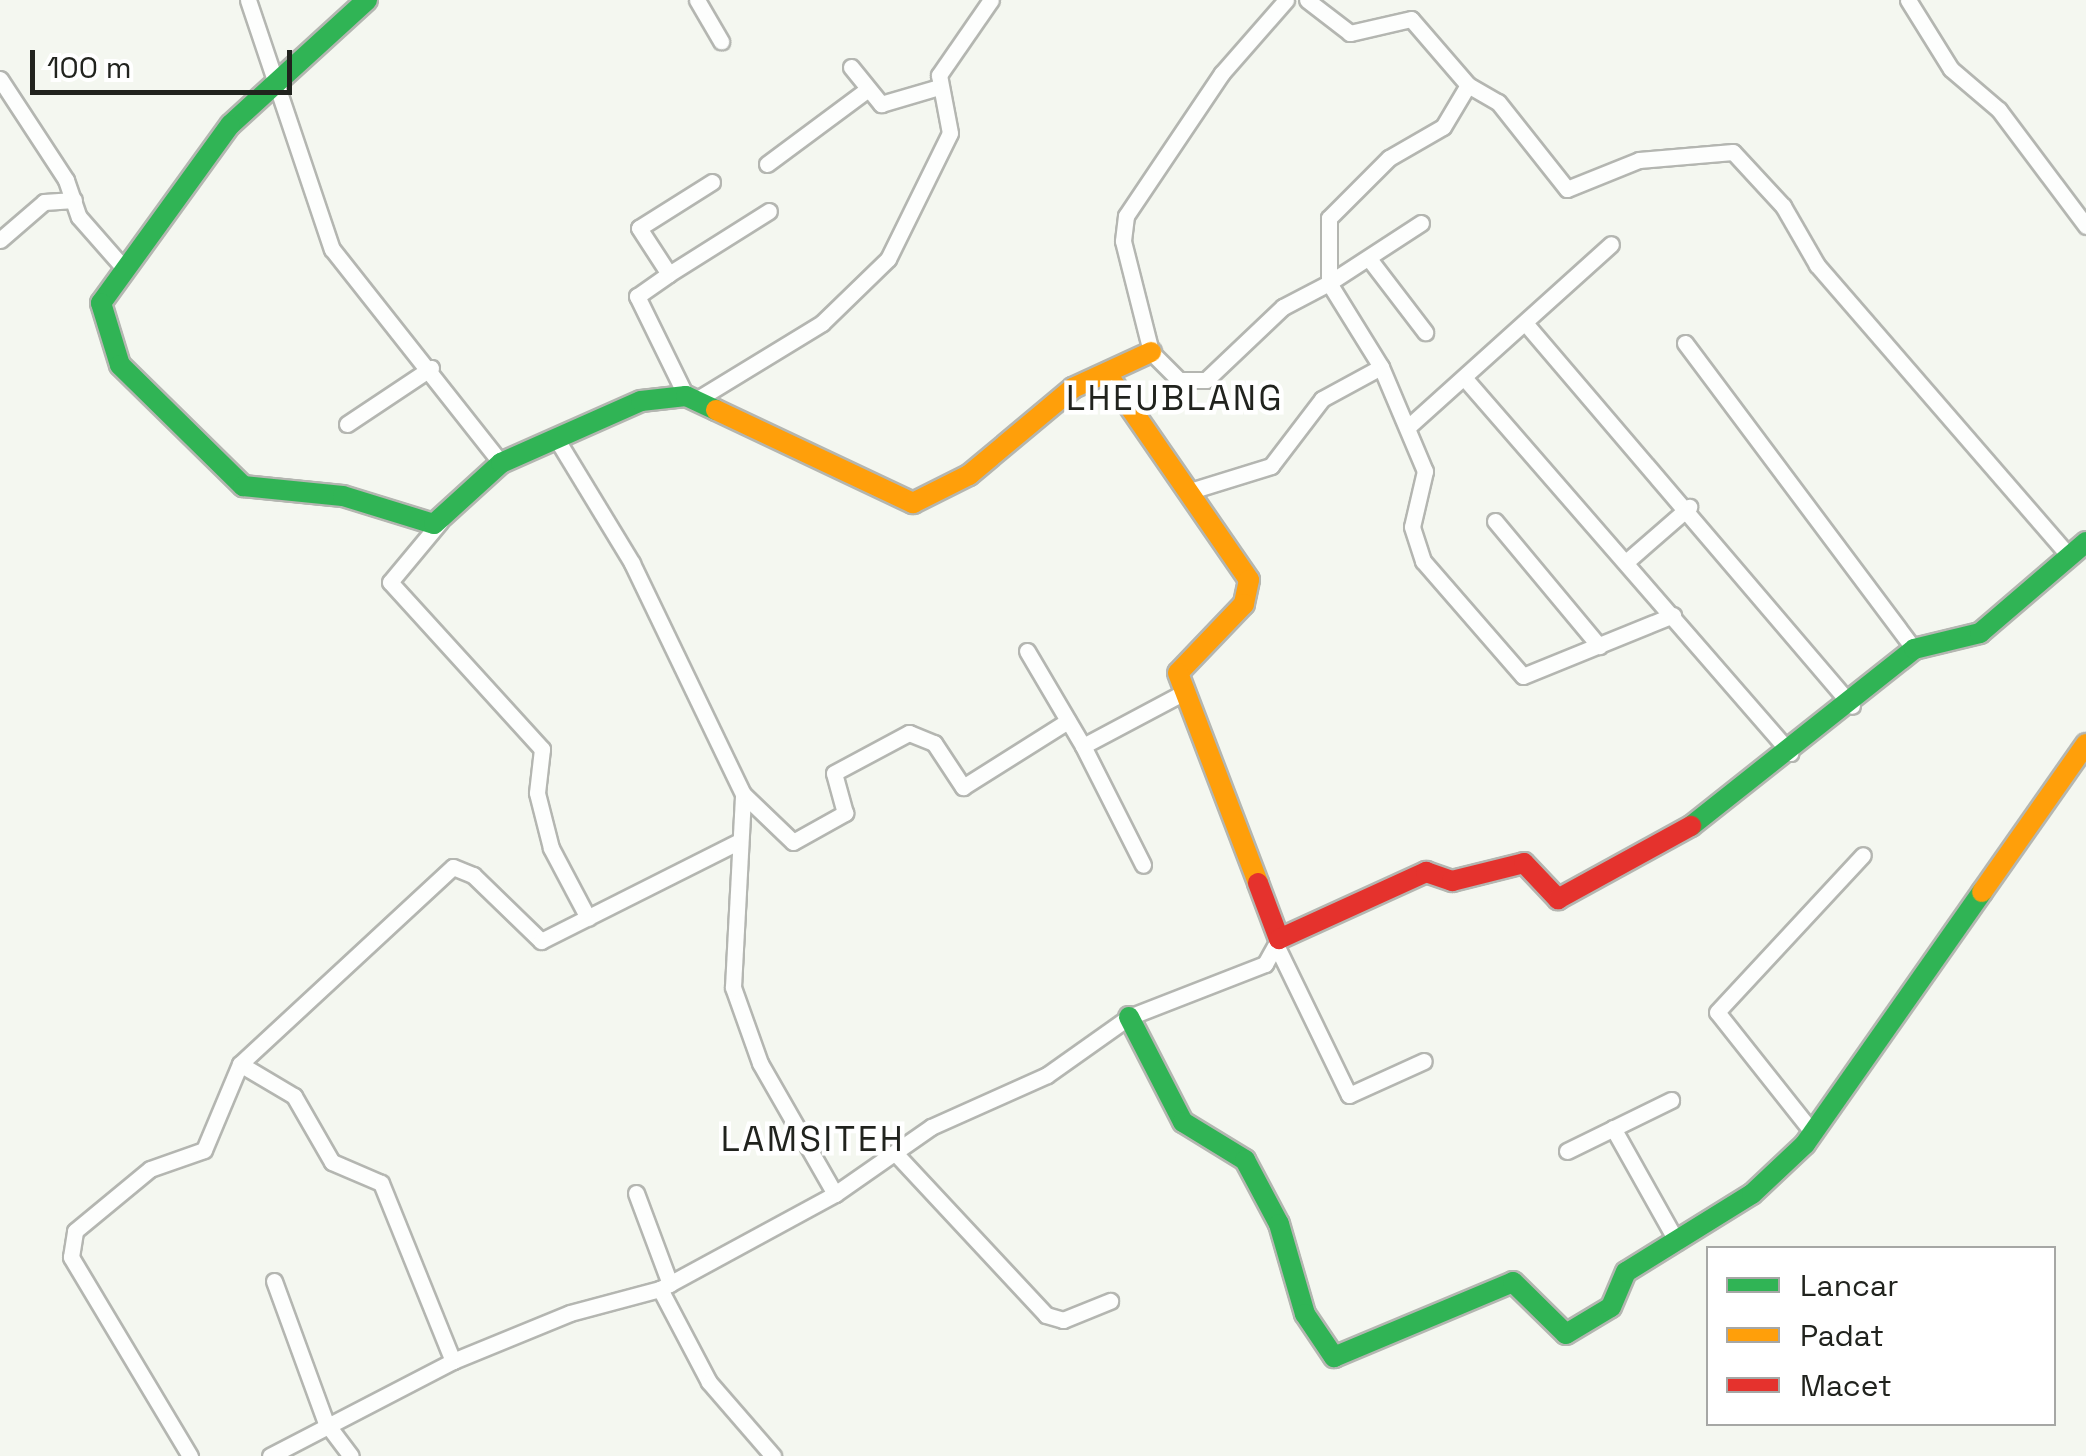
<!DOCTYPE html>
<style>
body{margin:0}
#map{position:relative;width:2086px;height:1456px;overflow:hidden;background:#f4f7f0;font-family:"Space Grotesk",sans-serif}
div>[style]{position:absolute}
.roads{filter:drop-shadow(2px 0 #b4b6b1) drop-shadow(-2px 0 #b4b6b1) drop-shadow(0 2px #b4b6b1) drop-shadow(0 -2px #b4b6b1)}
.street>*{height:15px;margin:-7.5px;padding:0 7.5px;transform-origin:7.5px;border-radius:7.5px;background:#fdfefd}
.fast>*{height:20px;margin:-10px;padding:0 10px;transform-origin:10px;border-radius:10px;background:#30b455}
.slow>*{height:20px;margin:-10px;padding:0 10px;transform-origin:10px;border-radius:10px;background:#ff9f0a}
.jam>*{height:20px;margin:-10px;padding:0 10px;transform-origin:10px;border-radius:10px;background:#e5322d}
span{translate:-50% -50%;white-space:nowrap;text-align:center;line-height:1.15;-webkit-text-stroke:9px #fff;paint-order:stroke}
.quarter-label{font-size:35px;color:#21231e;letter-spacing:2.5px}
.legend{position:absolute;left:1706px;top:1246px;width:350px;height:180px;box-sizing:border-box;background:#fff;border:2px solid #a6a7a5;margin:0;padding:12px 18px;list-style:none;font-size:30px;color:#21231e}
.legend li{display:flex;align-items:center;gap:20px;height:50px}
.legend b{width:50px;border:2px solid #a6a7a5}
.scale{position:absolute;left:30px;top:50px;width:262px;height:45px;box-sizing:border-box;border:5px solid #21231e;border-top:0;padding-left:12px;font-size:30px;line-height:35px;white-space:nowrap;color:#21231e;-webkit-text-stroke:8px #fff;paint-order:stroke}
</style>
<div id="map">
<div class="roads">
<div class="street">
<div style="left:248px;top:0;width:263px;rotate:71.4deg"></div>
<div style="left:332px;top:249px;width:273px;rotate:51.7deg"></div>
<div style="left:697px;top:0;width:48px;rotate:59.7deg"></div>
<div style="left:1286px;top:0;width:97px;rotate:131.2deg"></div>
<div style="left:1222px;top:73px;width:172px;rotate:123.9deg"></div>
<div style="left:1126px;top:216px;width:25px;rotate:97deg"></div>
<div style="left:1123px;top:241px;width:114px;rotate:75.8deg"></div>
<div style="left:1151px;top:352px;width:40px;rotate:45deg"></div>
<div style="left:1179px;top:380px;width:27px"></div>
<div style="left:1206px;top:380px;width:106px;rotate:-43.5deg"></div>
<div style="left:1283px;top:307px;width:52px;rotate:-27.6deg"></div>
<div style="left:1329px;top:283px;width:65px;rotate:-90deg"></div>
<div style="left:1329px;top:218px;width:85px;rotate:-45deg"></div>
<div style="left:1389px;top:158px;width:62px;rotate:-29.9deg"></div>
<div style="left:1443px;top:127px;width:49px;rotate:-59.2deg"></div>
<div style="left:1468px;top:85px;width:87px;rotate:-130.8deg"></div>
<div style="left:1411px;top:19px;width:63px;rotate:167.1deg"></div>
<div style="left:1350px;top:33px;width:54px;rotate:-142.5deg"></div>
<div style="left:1908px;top:0;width:81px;rotate:58.1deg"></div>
<div style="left:1951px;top:69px;width:63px;rotate:40.5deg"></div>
<div style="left:1999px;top:110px;width:145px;rotate:53.1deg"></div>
<div style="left:851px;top:67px;width:48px;rotate:51deg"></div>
<div style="left:881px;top:104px;width:60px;rotate:-16.3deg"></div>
<div style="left:0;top:79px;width:121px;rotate:56.8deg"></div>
<div style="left:66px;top:180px;width:39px;rotate:71deg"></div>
<div style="left:79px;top:217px;width:65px;rotate:48.7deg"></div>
<div style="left:1468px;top:85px;width:34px;rotate:30deg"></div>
<div style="left:1498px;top:102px;width:111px;rotate:51.6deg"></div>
<div style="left:1567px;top:189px;width:78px;rotate:-21.9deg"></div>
<div style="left:1639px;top:160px;width:94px;rotate:-4.9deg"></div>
<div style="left:1733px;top:152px;width:74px;rotate:47.2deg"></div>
<div style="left:1783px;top:206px;width:68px;rotate:60deg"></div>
<div style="left:1817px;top:265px;width:385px;rotate:49.1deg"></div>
<div style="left:767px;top:164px;width:126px;rotate:-36.6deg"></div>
<div style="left:712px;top:182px;width:86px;rotate:147.8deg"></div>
<div style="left:639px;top:228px;width:55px;rotate:56.9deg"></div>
<div style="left:669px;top:274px;width:118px;rotate:-32.2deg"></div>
<div style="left:1421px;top:223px;width:110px;rotate:146.9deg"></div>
<div style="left:1329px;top:283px;width:99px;rotate:58.2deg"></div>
<div style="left:1381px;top:367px;width:113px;rotate:67.1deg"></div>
<div style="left:1425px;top:471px;width:57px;rotate:103.1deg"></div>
<div style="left:1412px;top:527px;width:36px;rotate:72deg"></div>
<div style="left:1423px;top:561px;width:152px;rotate:49deg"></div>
<div style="left:1523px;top:676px;width:162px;rotate:-22.1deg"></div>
<div style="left:0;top:240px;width:58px;rotate:-40.8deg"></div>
<div style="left:44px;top:202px;width:30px;rotate:-4deg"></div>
<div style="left:1370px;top:260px;width:91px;rotate:52.6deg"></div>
<div style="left:669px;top:274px;width:39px;rotate:145deg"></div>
<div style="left:637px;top:296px;width:111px;rotate:63.9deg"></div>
<div style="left:1526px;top:324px;width:502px;rotate:49.52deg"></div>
<div style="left:1685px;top:343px;width:382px;rotate:53.2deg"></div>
<div style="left:1467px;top:381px;width:493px;rotate:49deg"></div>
<div style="left:701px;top:397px;width:142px;rotate:-31.4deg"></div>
<div style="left:822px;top:323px;width:92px;rotate:-44.1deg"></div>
<div style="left:888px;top:259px;width:140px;rotate:-63.8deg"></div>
<div style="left:950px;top:133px;width:59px;rotate:-100.7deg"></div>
<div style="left:939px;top:75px;width:91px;rotate:-55.3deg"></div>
<div style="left:347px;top:424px;width:101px;rotate:-33.7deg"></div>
<div style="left:1408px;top:427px;width:273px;rotate:-42deg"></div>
<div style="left:1187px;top:492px;width:88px;rotate:-17.2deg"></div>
<div style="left:1271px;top:466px;width:84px;rotate:-52.7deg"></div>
<div style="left:1322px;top:399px;width:67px;rotate:-28.5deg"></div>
<div style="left:1495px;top:521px;width:163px;rotate:50.2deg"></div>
<div style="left:440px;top:522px;width:78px;rotate:129.8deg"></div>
<div style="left:390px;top:582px;width:226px;rotate:47.7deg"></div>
<div style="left:542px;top:749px;width:44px;rotate:96.5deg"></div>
<div style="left:537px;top:793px;width:57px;rotate:75.7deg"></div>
<div style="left:551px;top:848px;width:79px;rotate:62.1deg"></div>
<div style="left:1626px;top:562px;width:84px;rotate:-41.1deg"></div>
<div style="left:1027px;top:651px;width:110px;rotate:59.5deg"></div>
<div style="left:1083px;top:746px;width:111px;rotate:-28deg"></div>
<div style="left:1083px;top:746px;width:133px;rotate:63.2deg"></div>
<div style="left:743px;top:794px;width:69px;rotate:43.8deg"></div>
<div style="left:793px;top:842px;width:60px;rotate:-29.1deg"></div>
<div style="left:845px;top:813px;width:41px;rotate:-105.4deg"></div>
<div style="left:834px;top:773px;width:85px;rotate:-28.1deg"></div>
<div style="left:909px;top:733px;width:27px;rotate:22deg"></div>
<div style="left:934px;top:743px;width:53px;rotate:56.6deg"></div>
<div style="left:963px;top:787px;width:124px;rotate:-32.2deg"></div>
<div style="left:1279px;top:951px;width:160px;rotate:64.1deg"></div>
<div style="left:1349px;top:1095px;width:82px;rotate:-24.4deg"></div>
<div style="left:240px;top:1064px;width:63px;rotate:30.7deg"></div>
<div style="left:294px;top:1096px;width:76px;rotate:60.1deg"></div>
<div style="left:332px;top:1162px;width:53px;rotate:23.2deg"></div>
<div style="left:381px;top:1183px;width:192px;rotate:68deg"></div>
<div style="left:1613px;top:1128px;width:131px;rotate:60.7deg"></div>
<div style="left:1813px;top:1133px;width:154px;rotate:-128.4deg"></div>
<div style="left:1717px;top:1012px;width:214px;rotate:-47.1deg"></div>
<div style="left:1567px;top:1151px;width:116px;rotate:-26.1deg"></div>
<div style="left:896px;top:1154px;width:220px;rotate:47deg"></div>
<div style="left:1046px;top:1315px;width:18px;rotate:16deg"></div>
<div style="left:1063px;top:1320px;width:51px;rotate:-22deg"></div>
<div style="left:636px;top:1193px;width:97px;rotate:69.5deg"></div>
<div style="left:835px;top:1194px;width:117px;rotate:-34.9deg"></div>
<div style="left:931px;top:1127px;width:127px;rotate:-24.1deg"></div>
<div style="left:1047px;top:1075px;width:100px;rotate:-35.3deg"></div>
<div style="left:1129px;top:1017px;width:146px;rotate:-21.3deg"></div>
<div style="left:1265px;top:964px;width:29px;rotate:-61deg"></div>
<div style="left:274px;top:1281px;width:151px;rotate:69.9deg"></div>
<div style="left:326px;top:1423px;width:41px;rotate:52.9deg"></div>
<div style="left:660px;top:1289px;width:105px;rotate:62.2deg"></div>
<div style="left:709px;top:1382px;width:98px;rotate:49.1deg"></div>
<div style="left:190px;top:1456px;width:232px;rotate:-120.9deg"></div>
<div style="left:71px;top:1257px;width:26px;rotate:-81deg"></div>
<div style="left:75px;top:1231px;width:97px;rotate:-39.6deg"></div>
<div style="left:150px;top:1169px;width:57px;rotate:-19.4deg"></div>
<div style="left:204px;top:1150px;width:93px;rotate:-67.3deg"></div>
<div style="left:240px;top:1064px;width:290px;rotate:-42.8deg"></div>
<div style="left:453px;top:867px;width:22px;rotate:22deg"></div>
<div style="left:473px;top:875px;width:95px;rotate:44.1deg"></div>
<div style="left:541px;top:941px;width:220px;rotate:-26.7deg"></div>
<div style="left:270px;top:1456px;width:206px;rotate:-27.4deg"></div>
<div style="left:453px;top:1361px;width:126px;rotate:-22.3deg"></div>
<div style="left:570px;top:1313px;width:93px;rotate:-14.9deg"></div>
<div style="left:660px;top:1289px;width:199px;rotate:-28.5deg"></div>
<div style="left:835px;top:1194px;width:151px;rotate:-119.8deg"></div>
<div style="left:760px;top:1063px;width:81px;rotate:-109.6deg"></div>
<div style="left:733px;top:987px;width:193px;rotate:-87deg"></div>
<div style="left:743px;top:794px;width:256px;rotate:-115.7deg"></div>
<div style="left:632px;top:563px;width:146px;rotate:-121.3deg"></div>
</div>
<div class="fast">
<div style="left:367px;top:0;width:185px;rotate:137.6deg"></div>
<div style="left:230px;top:125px;width:220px;rotate:125.9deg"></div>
<div style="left:101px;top:303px;width:65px;rotate:73deg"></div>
<div style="left:120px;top:365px;width:173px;rotate:44.5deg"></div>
<div style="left:243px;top:486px;width:100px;rotate:5.7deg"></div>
<div style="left:343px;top:496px;width:95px;rotate:17.1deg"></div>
<div style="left:434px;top:524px;width:91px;rotate:-42.3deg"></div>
<div style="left:501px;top:463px;width:153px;rotate:-23.9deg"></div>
<div style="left:641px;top:401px;width:45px;rotate:-6.3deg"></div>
<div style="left:686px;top:396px;width:33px;rotate:25deg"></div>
<div style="left:1691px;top:826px;width:285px;rotate:-38.4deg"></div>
<div style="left:1914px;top:649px;width:68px;rotate:-13.6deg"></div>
<div style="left:1980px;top:633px;width:140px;rotate:-40.6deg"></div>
<div style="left:1129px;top:1017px;width:118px;rotate:62.8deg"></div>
<div style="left:1183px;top:1122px;width:73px;rotate:31.5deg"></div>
<div style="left:1245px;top:1160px;width:72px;rotate:62deg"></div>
<div style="left:1279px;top:1224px;width:94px;rotate:73.9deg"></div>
<div style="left:1305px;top:1314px;width:52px;rotate:56deg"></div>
<div style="left:1334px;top:1357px;width:194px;rotate:-22.7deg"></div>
<div style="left:1513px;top:1282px;width:74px;rotate:44.5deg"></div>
<div style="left:1566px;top:1334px;width:52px;rotate:-31deg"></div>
<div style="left:1611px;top:1307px;width:38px;rotate:-67deg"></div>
<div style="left:1626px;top:1272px;width:148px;rotate:-31.8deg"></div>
<div style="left:1752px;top:1194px;width:73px;rotate:-43.3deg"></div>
<div style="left:1805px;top:1144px;width:308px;rotate:-54.9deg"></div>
</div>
<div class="slow">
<div style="left:1107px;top:374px;width:250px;rotate:55.4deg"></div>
<div style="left:1249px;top:580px;width:25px;rotate:102deg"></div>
<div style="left:1244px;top:604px;width:95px;rotate:133.7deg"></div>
<div style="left:1178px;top:673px;width:225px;rotate:69.1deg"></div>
<div style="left:716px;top:410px;width:218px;rotate:25.3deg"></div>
<div style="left:913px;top:503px;width:63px;rotate:-26.6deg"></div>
<div style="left:969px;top:475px;width:136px;rotate:-39.9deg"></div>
<div style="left:1073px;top:388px;width:86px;rotate:-24.8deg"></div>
<div style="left:1982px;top:892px;width:181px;rotate:-54.9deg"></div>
</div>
<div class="jam">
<div style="left:1258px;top:883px;width:60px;rotate:69.4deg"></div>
<div style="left:1279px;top:939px;width:162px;rotate:-24.5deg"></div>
<div style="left:1426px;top:872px;width:28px;rotate:19deg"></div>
<div style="left:1452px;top:881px;width:74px;rotate:-14deg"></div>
<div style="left:1524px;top:863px;width:50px;rotate:46.6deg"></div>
<div style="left:1558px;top:899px;width:152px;rotate:-28.8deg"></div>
</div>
</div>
<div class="quarter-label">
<span style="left:1175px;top:398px">LHEUBLANG</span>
<span style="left:813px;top:1139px">LAMSITEH</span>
</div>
<ul class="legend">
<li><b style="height:12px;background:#30b455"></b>Lancar</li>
<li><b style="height:12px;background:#ff9f0a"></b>Padat</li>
<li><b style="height:12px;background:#e5322d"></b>Macet</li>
</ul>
<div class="scale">100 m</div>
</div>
